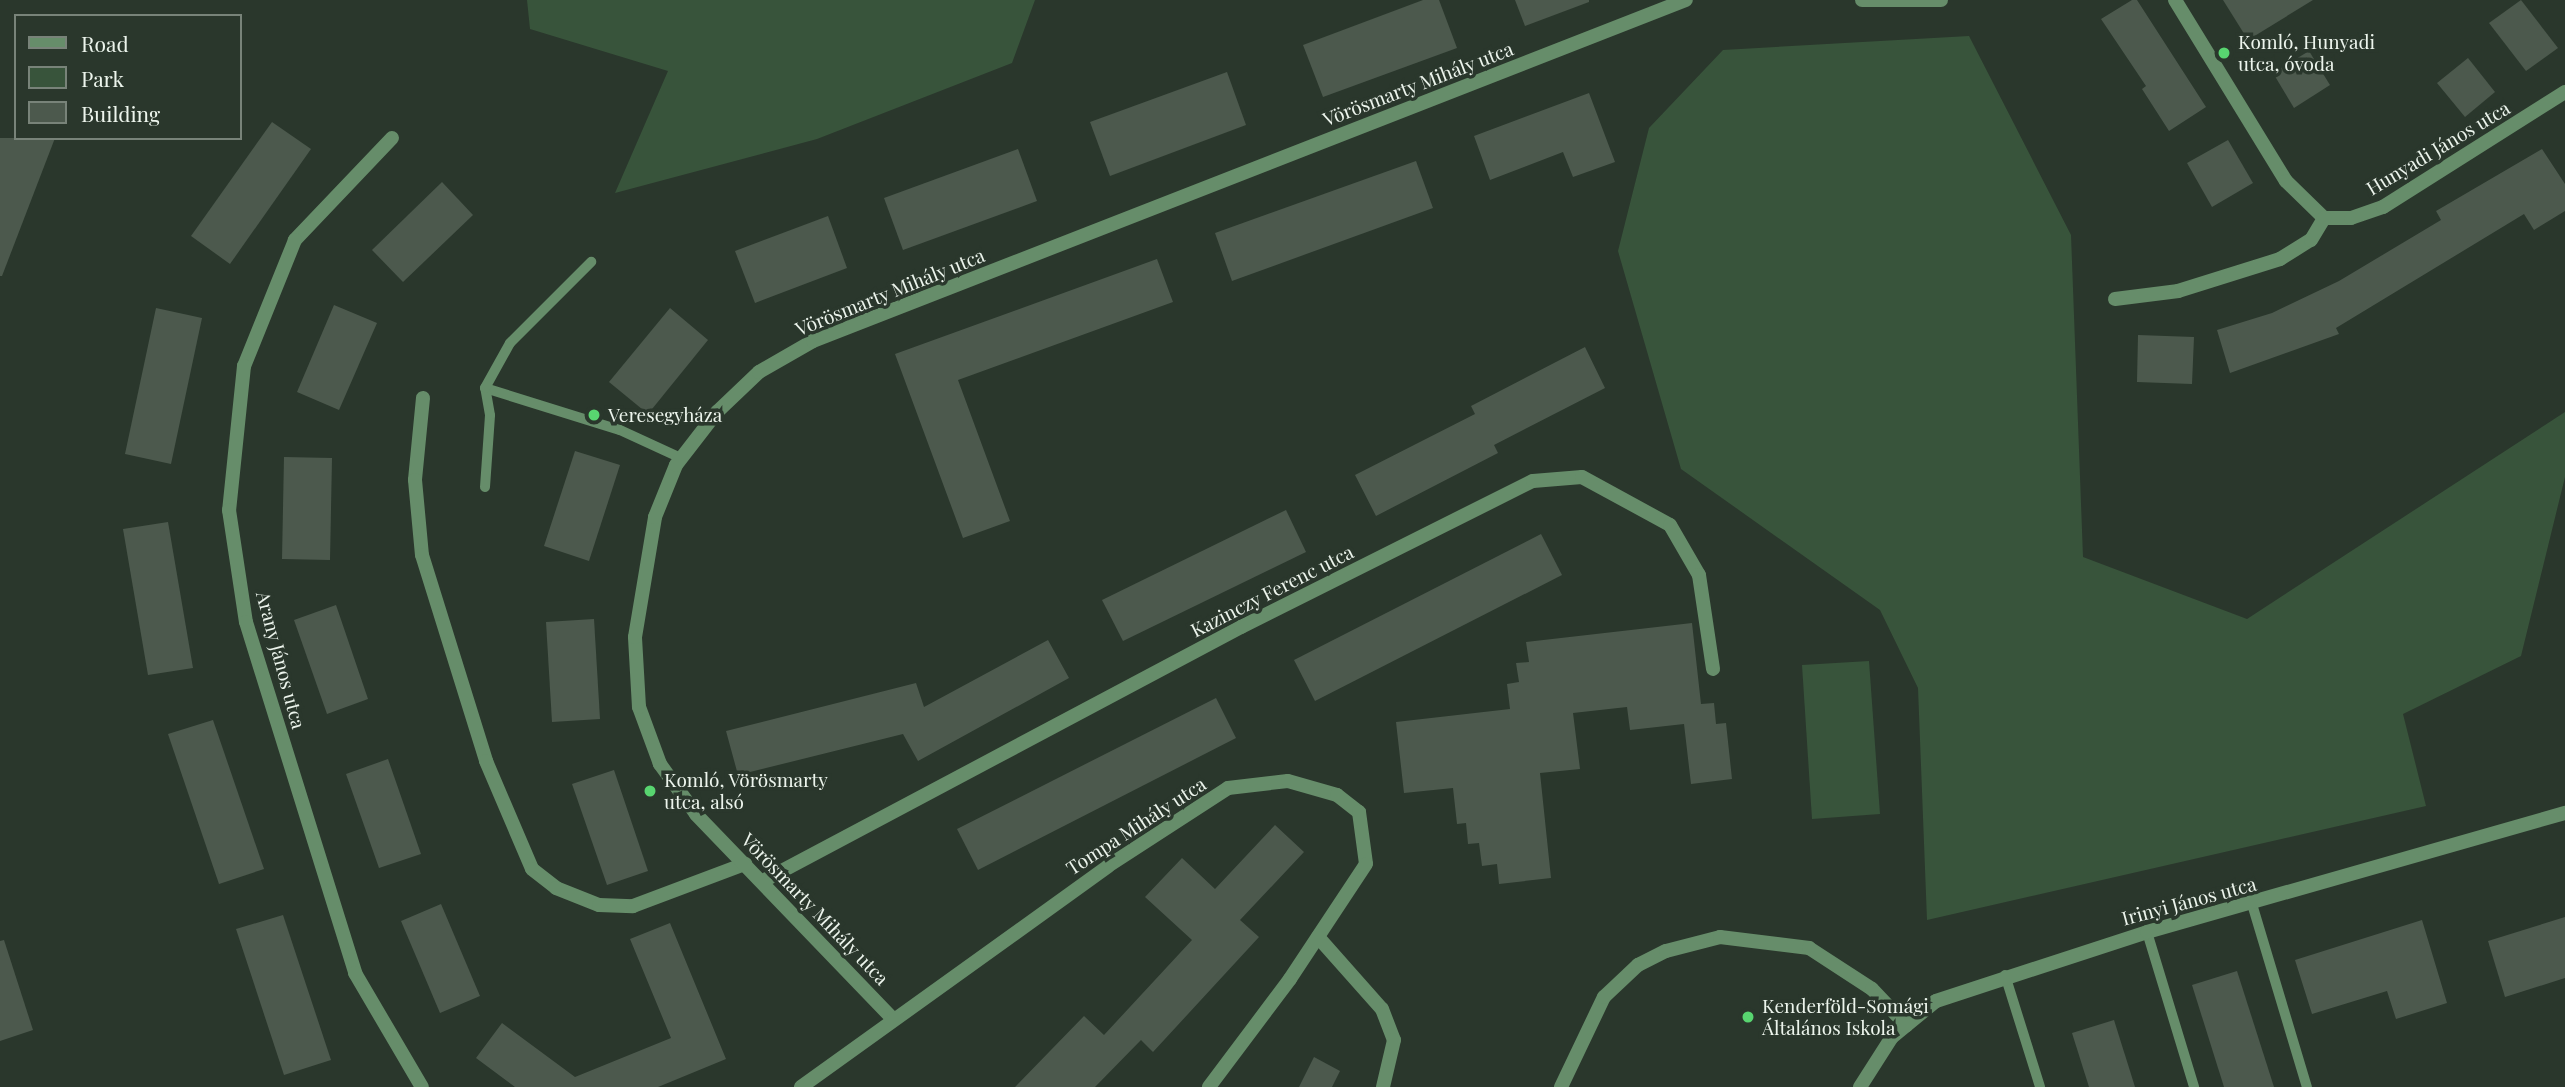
<!DOCTYPE html>
<meta charset="utf-8">
<style>
body{margin:0}
#map{position:relative;width:2565px;height:1087px;overflow:hidden;background:#2a372c;font-family:"Playfair Display",serif}
div>[style]{position:absolute}
.green>*{inset:0;background:#38543b}
.building>*{inset:0;background:#4c594d}
.service>*{height:10px;margin:-5px;padding:0 5px;transform-origin:5px;border-radius:5px;background:#668d6a}
.minor>*{height:14px;margin:-7px;padding:0 7px;transform-origin:7px;border-radius:7px;background:#668d6a}
.dots>*{width:19px;height:19px;translate:-50% -50%;box-sizing:border-box;border:4px solid #2a372c;border-radius:50%}
span{translate:-50% -50%;white-space:nowrap;text-align:center;line-height:1.15;-webkit-text-stroke:7px #2a372c;paint-order:stroke}
.poi-label{font-size:19px;color:#ecf4ec}
.left{translate:0 -50%;text-align:left}
.street-label{font-size:19px;color:#ecf4ec}
.legend{position:absolute;left:14px;top:14px;width:228px;height:126px;box-sizing:border-box;background:#2a372c;border:2px solid #788379;margin:0;padding:9px 12px;list-style:none;font-size:21px;color:#ecf4ec}
.legend li{display:flex;align-items:center;gap:14px;height:35px}
.legend b{width:35px;border:2px solid #788379}
</style>
<div id="map">
<div class="green">
<div style="clip-path:polygon(527px 0,1035px 0,1012px 63px,817px 139px,615px 193px,668px 71px,530px 29px)"></div>
<div style="clip-path:polygon(1969px 36px,2071px 235px,2083px 557px,2247px 619px,2565px 412px,2565px 477px,2521px 656px,2403px 714px,2426px 806px,1927px 920px,1918px 688px,1880px 610px,1681px 469px,1618px 251px,1649px 128px,1723px 50px)"></div>
<div style="clip-path:polygon(1869px 661px,1880px 814px,1812px 819px,1802px 665px)"></div>
</div>
<div class="building">
<div style="clip-path:polygon(1423px 0,1439px 0,1457px 48px,1323px 97px,1303px 45px)"></div>
<div style="clip-path:polygon(1515px 0,1589px 0,1589px 2px,1525px 26px)"></div>
<div style="clip-path:polygon(2132px 0,2137px 0,2206px 107px,2169px 131px,2142px 89px,2146px 86px,2101px 19px)"></div>
<div style="clip-path:polygon(2223px 0,2313px 0,2248px 40px)"></div>
<div style="clip-path:polygon(2521px 0,2558px 48px,2526px 71px,2489px 23px)"></div>
<div style="clip-path:polygon(2309px 51px,2330px 85px,2294px 108px,2273px 73px)"></div>
<div style="clip-path:polygon(2468px 58px,2495px 92px,2465px 117px,2437px 83px)"></div>
<div style="clip-path:polygon(1227px 72px,1246px 125px,1110px 176px,1090px 122px)"></div>
<div style="clip-path:polygon(1589px 93px,1615px 162px,1573px 177px,1563px 152px,1490px 180px,1474px 136px)"></div>
<div style="clip-path:polygon(272px 122px,311px 149px,230px 264px,191px 236px)"></div>
<div style="clip-path:polygon(0 138px,55px 138px,2px 276px,0 276px)"></div>
<div style="clip-path:polygon(2228px 140px,2253px 183px,2212px 207px,2187px 163px)"></div>
<div style="clip-path:polygon(1018px 149px,1037px 201px,903px 250px,884px 198px)"></div>
<div style="clip-path:polygon(2542px 149px,2565px 184px,2565px 211px,2534px 230px,2524px 214px,2336px 328px,2339px 334px,2230px 373px,2217px 330px,2272px 313px,2339px 281px,2441px 220px,2436px 211px)"></div>
<div style="clip-path:polygon(1416px 161px,1433px 208px,1232px 281px,1215px 233px)"></div>
<div style="clip-path:polygon(442px 182px,473px 215px,403px 282px,372px 250px)"></div>
<div style="clip-path:polygon(828px 216px,847px 268px,755px 303px,735px 251px)"></div>
<div style="clip-path:polygon(1157px 259px,1173px 302px,958px 380px,1010px 521px,963px 538px,895px 354px)"></div>
<div style="clip-path:polygon(334px 305px,377px 323px,339px 410px,297px 392px)"></div>
<div style="clip-path:polygon(156px 308px,202px 318px,171px 464px,125px 454px)"></div>
<div style="clip-path:polygon(670px 308px,708px 340px,648px 414px,609px 382px)"></div>
<div style="clip-path:polygon(2138px 335px,2194px 337px,2192px 384px,2137px 382px)"></div>
<div style="clip-path:polygon(1585px 347px,1605px 388px,1494px 445px,1498px 453px,1376px 516px,1355px 475px,1475px 414px,1471px 406px)"></div>
<div style="clip-path:polygon(575px 451px,620px 465px,589px 561px,544px 546px)"></div>
<div style="clip-path:polygon(284px 457px,332px 458px,330px 560px,282px 559px)"></div>
<div style="clip-path:polygon(1286px 510px,1306px 552px,1123px 641px,1102px 600px)"></div>
<div style="clip-path:polygon(168px 522px,193px 668px,148px 675px,123px 529px)"></div>
<div style="clip-path:polygon(1541px 534px,1562px 575px,1315px 701px,1294px 660px)"></div>
<div style="clip-path:polygon(336px 605px,368px 699px,327px 714px,294px 620px)"></div>
<div style="clip-path:polygon(594px 619px,600px 719px,552px 722px,546px 622px)"></div>
<div style="clip-path:polygon(1692px 623px,1701px 704px,1714px 703px,1716px 724px,1726px 723px,1732px 779px,1691px 784px,1684px 724px,1630px 730px,1627px 707px,1573px 713px,1580px 769px,1540px 773px,1551px 878px,1499px 884px,1497px 864px,1482px 866px,1479px 843px,1468px 844px,1466px 823px,1457px 824px,1453px 788px,1404px 793px,1396px 722px,1510px 709px,1507px 684px,1519px 682px,1516px 663px,1529px 662px,1526px 642px)"></div>
<div style="clip-path:polygon(1048px 640px,1069px 678px,918px 761px,903px 734px,738px 775px,726px 731px,916px 683px,924px 707px)"></div>
<div style="clip-path:polygon(1216px 698px,1236px 738px,978px 870px,957px 829px)"></div>
<div style="clip-path:polygon(213px 720px,264px 869px,219px 884px,168px 734px)"></div>
<div style="clip-path:polygon(388px 759px,421px 854px,379px 868px,346px 774px)"></div>
<div style="clip-path:polygon(614px 770px,648px 871px,607px 885px,572px 784px)"></div>
<div style="clip-path:polygon(1275px 825px,1304px 852px,1240px 920px,1259px 937px,1153px 1052px,1141px 1040px,1095px 1087px,1015px 1087px,1084px 1016px,1104px 1035px,1192px 940px,1145px 897px,1182px 858px,1215px 889px)"></div>
<div style="clip-path:polygon(441px 904px,480px 996px,440px 1013px,401px 921px)"></div>
<div style="clip-path:polygon(283px 915px,331px 1060px,284px 1075px,236px 929px)"></div>
<div style="clip-path:polygon(2565px 917px,2565px 978px,2505px 997px,2488px 941px)"></div>
<div style="clip-path:polygon(2422px 920px,2447px 1003px,2396px 1019px,2387px 991px,2312px 1014px,2295px 960px)"></div>
<div style="clip-path:polygon(670px 923px,726px 1059px,658px 1087px,515px 1087px,476px 1058px,502px 1023px,575px 1077px,671px 1038px,630px 939px)"></div>
<div style="clip-path:polygon(4px 940px,33px 1030px,0 1041px,0 941px)"></div>
<div style="clip-path:polygon(2237px 971px,2274px 1087px,2224px 1087px,2192px 985px)"></div>
<div style="clip-path:polygon(2114px 1020px,2135px 1087px,2089px 1087px,2072px 1033px)"></div>
<div style="clip-path:polygon(1314px 1057px,1340px 1071px,1332px 1087px,1299px 1087px)"></div>
</div>
<div class="service">
<div style="left:485px;top:388px;width:141px;rotate:17.3deg"></div>
<div style="left:620px;top:430px;width:67px;rotate:24.7deg"></div>
<div style="left:485px;top:487px;width:72px;rotate:-86deg"></div>
<div style="left:490px;top:415px;width:27px;rotate:-100deg"></div>
<div style="left:485px;top:388px;width:51px;rotate:-60.9deg"></div>
<div style="left:510px;top:343px;width:115px;rotate:-45deg"></div>
<div style="left:2252px;top:904px;width:191px;rotate:73.3deg"></div>
<div style="left:2147px;top:932px;width:162px;rotate:73.1deg"></div>
<div style="left:2005px;top:975px;width:117px;rotate:72.6deg"></div>
</div>
<div class="minor">
<div style="left:1862px;top:0;width:79px"></div>
<div style="left:2175px;top:0;width:212px;rotate:58.5deg"></div>
<div style="left:2286px;top:181px;width:53px;rotate:44.2deg"></div>
<div style="left:2324px;top:218px;width:27px"></div>
<div style="left:2351px;top:218px;width:34px;rotate:-19deg"></div>
<div style="left:2383px;top:207px;width:215px;rotate:-32.3deg"></div>
<div style="left:392px;top:138px;width:141px;rotate:133.6deg"></div>
<div style="left:295px;top:240px;width:136px;rotate:112deg"></div>
<div style="left:244px;top:366px;width:145px;rotate:95.9deg"></div>
<div style="left:229px;top:510px;width:113px;rotate:81.4deg"></div>
<div style="left:246px;top:622px;width:368px;rotate:72.7deg"></div>
<div style="left:355px;top:973px;width:132px;rotate:59.6deg"></div>
<div style="left:2115px;top:299px;width:64px;rotate:-7.2deg"></div>
<div style="left:2178px;top:291px;width:107px;rotate:-17.4deg"></div>
<div style="left:2280px;top:259px;width:36px;rotate:-32deg"></div>
<div style="left:2311px;top:240px;width:26px;rotate:-59deg"></div>
<div style="left:423px;top:398px;width:82px;rotate:95.6deg"></div>
<div style="left:415px;top:480px;width:75px;rotate:84.7deg"></div>
<div style="left:422px;top:555px;width:216px;rotate:72.7deg"></div>
<div style="left:486px;top:761px;width:117px;rotate:66.9deg"></div>
<div style="left:532px;top:869px;width:31px;rotate:38deg"></div>
<div style="left:556px;top:888px;width:46px;rotate:21.6deg"></div>
<div style="left:599px;top:905px;width:34px;rotate:2deg"></div>
<div style="left:633px;top:906px;width:120px;rotate:-20.6deg"></div>
<div style="left:763px;top:881px;width:541px;rotate:-27.99deg"></div>
<div style="left:1241px;top:627px;width:326px;rotate:-26.6deg"></div>
<div style="left:1533px;top:481px;width:49px;rotate:-4.7deg"></div>
<div style="left:1582px;top:477px;width:100px;rotate:28.6deg"></div>
<div style="left:1670px;top:525px;width:58px;rotate:59.9deg"></div>
<div style="left:1699px;top:575px;width:95px;rotate:81.5deg"></div>
<div style="left:1318px;top:937px;width:96px;rotate:48.4deg"></div>
<div style="left:1382px;top:1009px;width:33px;rotate:69deg"></div>
<div style="left:1394px;top:1040px;width:48px;rotate:103.2deg"></div>
<div style="left:893px;top:1019px;width:284px;rotate:-133.9deg"></div>
<div style="left:696px;top:814px;width:62px;rotate:-125.8deg"></div>
<div style="left:660px;top:764px;width:61px;rotate:-110.2deg"></div>
<div style="left:639px;top:707px;width:70px;rotate:-93.3deg"></div>
<div style="left:635px;top:637px;width:122px;rotate:-80.5deg"></div>
<div style="left:655px;top:517px;width:56px;rotate:-68deg"></div>
<div style="left:676px;top:465px;width:67px;rotate:-52.3deg"></div>
<div style="left:717px;top:412px;width:58px;rotate:-43.6deg"></div>
<div style="left:759px;top:372px;width:62px;rotate:-29.9deg"></div>
<div style="left:813px;top:341px;width:937px;rotate:-21.34deg"></div>
<div style="left:801px;top:1087px;width:378px;rotate:-35.7deg"></div>
<div style="left:1108px;top:866px;width:143px;rotate:-33deg"></div>
<div style="left:1228px;top:788px;width:60px;rotate:-6.7deg"></div>
<div style="left:1288px;top:781px;width:51px;rotate:15.9deg"></div>
<div style="left:1337px;top:795px;width:28px;rotate:38deg"></div>
<div style="left:1359px;top:812px;width:52px;rotate:82.3deg"></div>
<div style="left:1366px;top:864px;width:138px;rotate:123.5deg"></div>
<div style="left:1290px;top:979px;width:135px;rotate:126.9deg"></div>
<div style="left:1561px;top:1087px;width:100px;rotate:-64.5deg"></div>
<div style="left:1604px;top:997px;width:47px;rotate:-43.3deg"></div>
<div style="left:1638px;top:965px;width:31px;rotate:-27deg"></div>
<div style="left:1666px;top:951px;width:56px;rotate:-14.5deg"></div>
<div style="left:1720px;top:937px;width:90px;rotate:7deg"></div>
<div style="left:1809px;top:948px;width:75px;rotate:33.1deg"></div>
<div style="left:1872px;top:989px;width:50px;rotate:46.6deg"></div>
<div style="left:1860px;top:1087px;width:59px;rotate:-57.4deg"></div>
<div style="left:1892px;top:1037px;width:57px;rotate:-39.3deg"></div>
<div style="left:1936px;top:1001px;width:222px;rotate:-18.1deg"></div>
<div style="left:2147px;top:932px;width:435px;rotate:-15.9deg"></div>
</div>
<div class="dots">
<div style="left:2224px;top:53px;background:#58d570"></div>
<div style="left:594px;top:415px;background:#58d570"></div>
<div style="left:650px;top:791px;background:#58d570"></div>
<div style="left:1748px;top:1017px;background:#58d570"></div>
</div>
<div class="poi-label">
<span class="left" style="left:2238px;top:53px">Komló, Hunyadi<br>utca, óvoda</span>
<span class="left" style="left:608px;top:415px">Veresegyháza</span>
<span class="left" style="left:664px;top:791px">Komló, Vörösmarty<br>utca, alsó</span>
<span class="left" style="left:1762px;top:1017px">Kenderföld-Somági<br>Általános Iskola</span>
</div>
<div class="street-label">
<span style="left:1418px;top:84px;rotate:-21deg">Vörösmarty Mihály utca</span>
<span style="left:2438px;top:148px;rotate:-31deg">Hunyadi János utca</span>
<span style="left:890px;top:292px;rotate:-22deg">Vörösmarty Mihály utca</span>
<span style="left:1272px;top:591px;rotate:-27deg">Kazinczy Ferenc utca</span>
<span style="left:281px;top:660px;rotate:75deg">Arany János utca</span>
<span style="left:1136px;top:826px;rotate:-33deg">Tompa Mihály utca</span>
<span style="left:2189px;top:901px;rotate:-15deg">Irinyi János utca</span>
<span style="left:815px;top:909px;rotate:46deg">Vörösmarty Mihály utca</span>
</div>
<ul class="legend">
<li><b style="height:9px;background:#668d6a"></b>Road</li>
<li><b style="height:19px;background:#38543b"></b>Park</li>
<li><b style="height:19px;background:#4c594d"></b>Building</li>
</ul>
</div>
